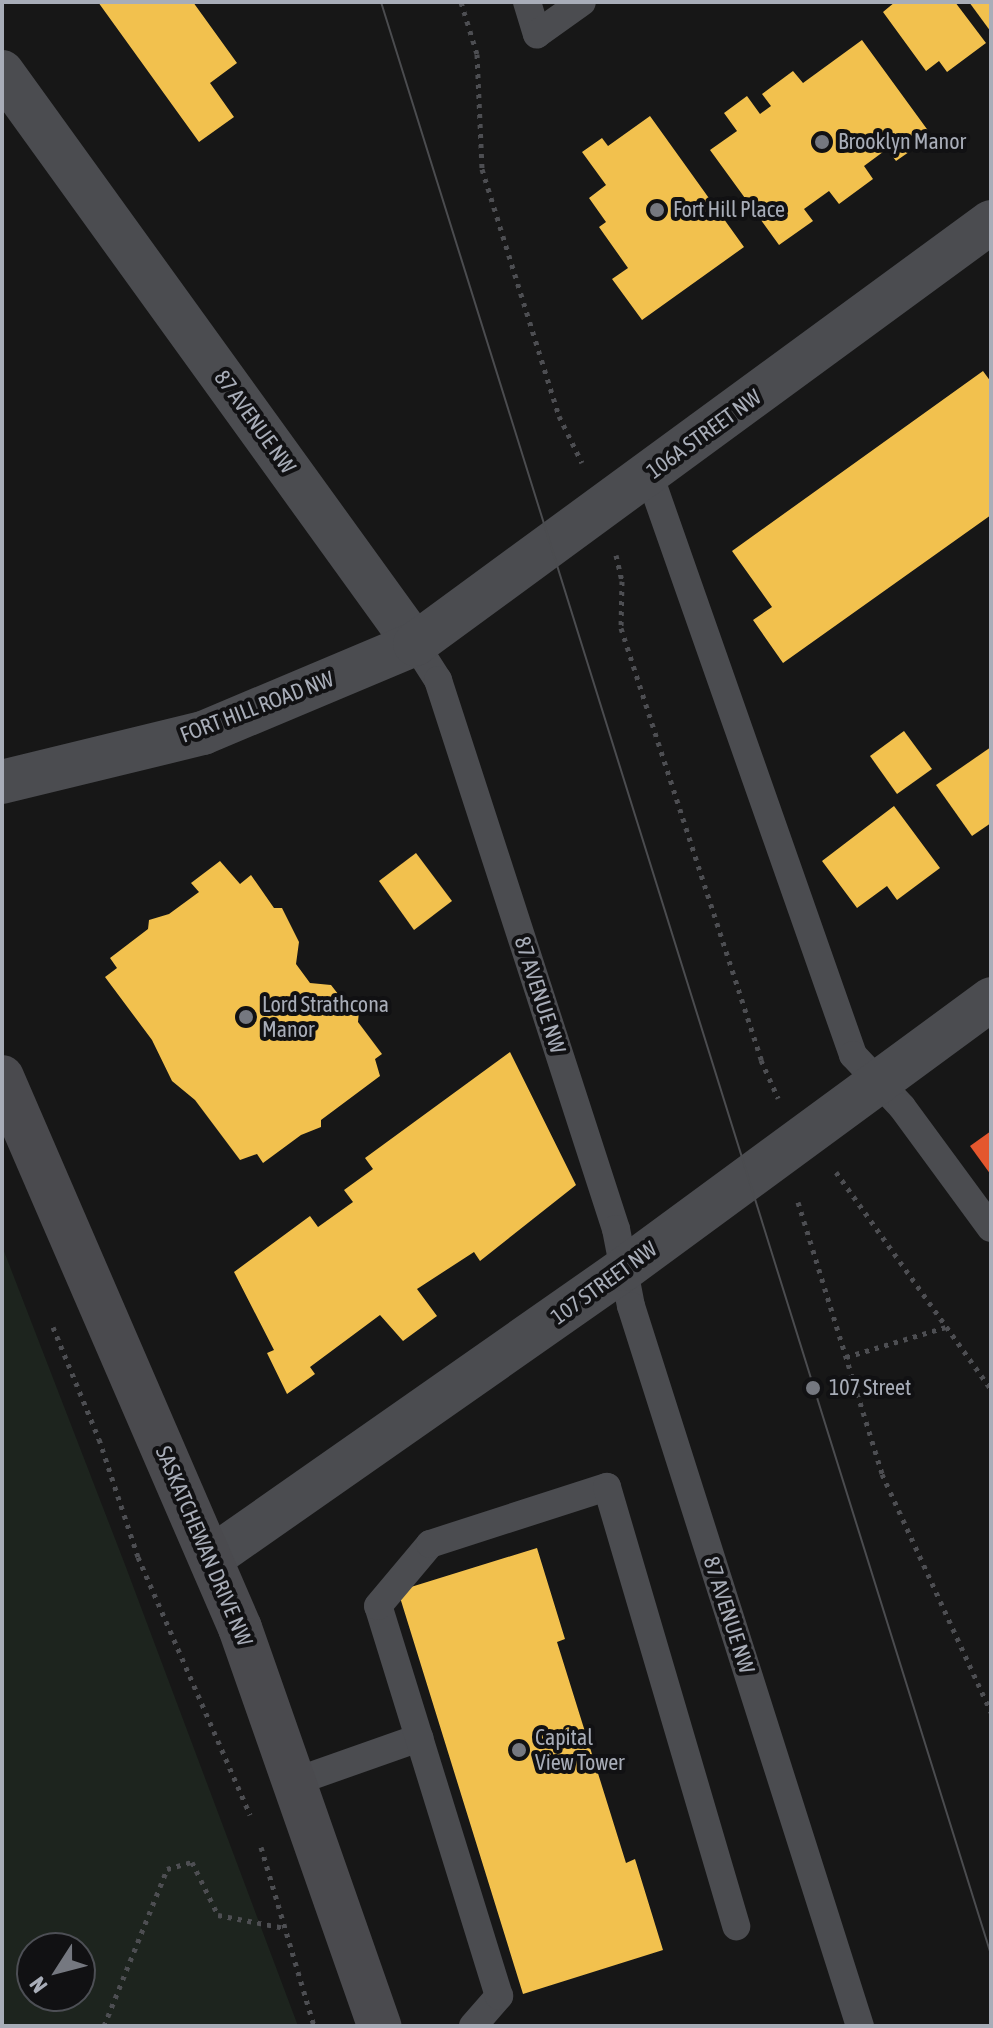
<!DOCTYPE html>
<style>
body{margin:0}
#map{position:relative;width:993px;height:2028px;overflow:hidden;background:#171717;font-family:"Asap Condensed",sans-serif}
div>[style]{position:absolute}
.green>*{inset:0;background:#1d241e}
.homes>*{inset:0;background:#f2c14e}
.shops>*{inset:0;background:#e4572e}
.path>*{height:5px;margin-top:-2.5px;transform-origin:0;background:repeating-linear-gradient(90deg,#4d4e52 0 4px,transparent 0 10px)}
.lane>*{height:28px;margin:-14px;padding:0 14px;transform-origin:14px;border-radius:14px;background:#4b4c50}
.street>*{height:44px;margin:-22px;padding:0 22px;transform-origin:22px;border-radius:22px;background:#4b4c50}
.secondary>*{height:44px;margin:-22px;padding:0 22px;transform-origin:22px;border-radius:22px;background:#4a4a4e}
.tram>*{height:2px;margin:-1px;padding:0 1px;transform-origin:1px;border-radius:1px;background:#4b4c4f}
.dots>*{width:22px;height:22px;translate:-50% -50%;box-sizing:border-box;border:4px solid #111113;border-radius:50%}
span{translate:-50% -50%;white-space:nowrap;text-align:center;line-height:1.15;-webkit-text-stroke:8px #111113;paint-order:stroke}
.poi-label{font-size:22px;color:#a8adb8}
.left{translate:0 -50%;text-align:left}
.street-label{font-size:22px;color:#a8adb8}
.frame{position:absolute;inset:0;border:4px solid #a8adb8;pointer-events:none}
.north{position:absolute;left:16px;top:1932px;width:80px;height:80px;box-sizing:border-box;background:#111113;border:2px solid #4d4f55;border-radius:50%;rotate:234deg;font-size:22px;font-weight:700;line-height:32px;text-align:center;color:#a8adb8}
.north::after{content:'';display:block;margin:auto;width:28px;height:36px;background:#757880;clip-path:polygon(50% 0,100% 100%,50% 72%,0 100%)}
</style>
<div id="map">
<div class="green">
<div style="clip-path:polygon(evenodd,2px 1246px,124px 1562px,298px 2026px,2px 2026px,2px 1246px,32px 1948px,80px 1948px,80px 1996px,32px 1996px,32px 1948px)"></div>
</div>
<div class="homes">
<div style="clip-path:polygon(98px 2px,193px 2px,237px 63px,210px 83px,234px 117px,199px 142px)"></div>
<div style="clip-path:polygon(895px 2px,955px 2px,986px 43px,947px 72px,939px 61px,926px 71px,883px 12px)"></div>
<div style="clip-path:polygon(969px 2px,991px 2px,991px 32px)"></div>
<div style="clip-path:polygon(862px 40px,932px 136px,896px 161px,887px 149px,864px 166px,873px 179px,839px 204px,829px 191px,804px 209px,813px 221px,779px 245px,710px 150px,737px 131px,724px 113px,747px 96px,760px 114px,771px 106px,762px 94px,793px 71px,803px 83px)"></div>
<div style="clip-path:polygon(650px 116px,744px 247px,642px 320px,612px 279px,628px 268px,599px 227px,606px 222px,589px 198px,606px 185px,582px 152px,602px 138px,608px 146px)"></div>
<div style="clip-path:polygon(983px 371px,991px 382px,991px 515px,783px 663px,753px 620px,772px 607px,732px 551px)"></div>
<div style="clip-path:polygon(904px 731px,932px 769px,897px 794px,870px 756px)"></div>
<div style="clip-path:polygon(991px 747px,991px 823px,972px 836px,936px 785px)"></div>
<div style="clip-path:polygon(894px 806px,940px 868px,897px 900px,887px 886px,857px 908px,822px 861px)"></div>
<div style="clip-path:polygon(416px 853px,452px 901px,414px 930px,379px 881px)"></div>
<div style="clip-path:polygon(220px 861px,240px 884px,251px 875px,274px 908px,282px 908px,299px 942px,296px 964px,310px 983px,331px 985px,342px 999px,350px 999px,359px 1011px,358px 1022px,382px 1054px,375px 1059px,380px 1076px,321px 1120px,321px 1127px,301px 1135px,263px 1163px,257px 1154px,240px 1160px,195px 1100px,172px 1081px,152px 1040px,105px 977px,117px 968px,110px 958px,148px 929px,149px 920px,169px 914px,199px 892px,191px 883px)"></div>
<div style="clip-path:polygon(510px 1052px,576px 1185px,480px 1261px,474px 1252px,417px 1289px,437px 1316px,403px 1341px,380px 1315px,310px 1367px,315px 1374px,287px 1394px,267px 1353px,274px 1350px,234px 1272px,310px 1216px,318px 1227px,353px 1202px,344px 1190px,373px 1169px,365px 1158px)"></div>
<div style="clip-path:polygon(537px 1548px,565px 1639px,557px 1642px,626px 1863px,635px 1859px,663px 1950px,523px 1994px,398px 1591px)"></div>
</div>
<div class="shops">
<div style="clip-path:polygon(991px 1131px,991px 1175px,970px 1146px)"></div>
</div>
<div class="path">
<div style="left:461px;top:2px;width:54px;rotate:72.9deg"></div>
<div style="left:477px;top:54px;width:115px;rotate:87.5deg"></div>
<div style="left:482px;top:169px;width:259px;rotate:72.7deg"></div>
<div style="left:559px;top:416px;width:52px;rotate:63.9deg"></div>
<div style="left:616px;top:555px;width:27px;rotate:77deg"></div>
<div style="left:622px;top:581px;width:47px;rotate:91.2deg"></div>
<div style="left:621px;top:628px;width:454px;rotate:72deg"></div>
<div style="left:761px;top:1060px;width:42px;rotate:65.9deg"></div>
<div style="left:836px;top:1172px;width:267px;rotate:54.5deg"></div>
<div style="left:798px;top:1202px;width:285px;rotate:72.8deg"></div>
<div style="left:882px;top:1474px;width:262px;rotate:65.4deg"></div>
<div style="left:53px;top:1327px;width:121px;rotate:67.7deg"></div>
<div style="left:99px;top:1439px;width:124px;rotate:71.7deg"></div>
<div style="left:138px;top:1557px;width:281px;rotate:66.5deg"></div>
<div style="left:846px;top:1357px;width:104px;rotate:-16.7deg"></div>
<div style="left:261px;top:1847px;width:187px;rotate:73.5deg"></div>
<div style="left:104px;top:2026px;width:169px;rotate:-68.1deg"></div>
<div style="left:167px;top:1869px;width:26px;rotate:-16deg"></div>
<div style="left:192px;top:1862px;width:59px;rotate:63.9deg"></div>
<div style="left:218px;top:1915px;width:68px;rotate:11deg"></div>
</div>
<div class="lane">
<div style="left:527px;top:2px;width:34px;rotate:73deg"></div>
<div style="left:537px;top:34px;width:55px;rotate:-35.4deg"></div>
<div style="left:649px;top:474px;width:616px;rotate:70.65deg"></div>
<div style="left:853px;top:1055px;width:71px;rotate:46.7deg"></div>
<div style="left:902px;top:1107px;width:150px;rotate:53.7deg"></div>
<div style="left:415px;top:644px;width:43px;rotate:57.4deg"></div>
<div style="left:438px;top:680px;width:577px;rotate:72.04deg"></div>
<div style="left:616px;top:1229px;width:78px;rotate:79deg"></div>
<div style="left:631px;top:1306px;width:756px;rotate:72.36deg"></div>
<div style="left:294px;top:1782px;width:133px;rotate:-19.4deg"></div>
<div style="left:473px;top:2026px;width:40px;rotate:-49deg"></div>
<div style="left:499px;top:1996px;width:408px;rotate:-107.2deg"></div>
<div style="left:378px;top:1606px;width:81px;rotate:-50deg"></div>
<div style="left:430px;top:1544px;width:186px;rotate:-17.9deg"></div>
<div style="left:607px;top:1487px;width:458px;rotate:73.6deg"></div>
</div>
<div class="street">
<div style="left:2px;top:72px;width:706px;rotate:54.17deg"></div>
<div style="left:2px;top:782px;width:207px;rotate:-13.7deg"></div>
<div style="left:203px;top:733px;width:230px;rotate:-22.8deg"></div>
<div style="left:415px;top:644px;width:714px;rotate:-36.23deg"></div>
<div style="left:211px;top:1558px;width:504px;rotate:-34.98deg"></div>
<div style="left:624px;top:1269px;width:456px;rotate:-36.3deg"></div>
</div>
<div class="secondary">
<div style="left:2px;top:1077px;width:600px;rotate:66.64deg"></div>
<div style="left:240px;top:1628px;width:422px;rotate:70.7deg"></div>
</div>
<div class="tram">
<div style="left:381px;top:2px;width:2045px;rotate:72.65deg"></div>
</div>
<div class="dots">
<div style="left:822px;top:142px;background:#757880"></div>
<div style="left:657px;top:210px;background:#757880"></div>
<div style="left:246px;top:1017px;background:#757880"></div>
<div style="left:813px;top:1388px;background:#757880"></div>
<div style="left:519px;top:1750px;background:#757880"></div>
</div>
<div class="poi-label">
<span class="left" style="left:838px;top:142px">Brooklyn Manor</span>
<span class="left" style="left:673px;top:210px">Fort Hill Place</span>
<span class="left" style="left:262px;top:1017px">Lord Strathcona<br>Manor</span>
<span class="left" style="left:829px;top:1388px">107 Street</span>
<span class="left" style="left:535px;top:1750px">Capital<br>View Tower</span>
</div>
<div class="street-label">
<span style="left:255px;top:422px;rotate:54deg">87 AVENUE NW</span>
<span style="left:704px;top:434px;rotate:-36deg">106A STREET NW</span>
<span style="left:257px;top:707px;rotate:-21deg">FORT HILL ROAD NW</span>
<span style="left:540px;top:995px;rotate:72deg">87 AVENUE NW</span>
<span style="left:604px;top:1283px;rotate:-36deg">107 STREET NW</span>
<span style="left:204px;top:1546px;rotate:67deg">SASKATCHEWAN DRIVE NW</span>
<span style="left:729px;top:1615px;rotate:72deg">87 AVENUE NW</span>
</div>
<div class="frame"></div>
<div class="north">N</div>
</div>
